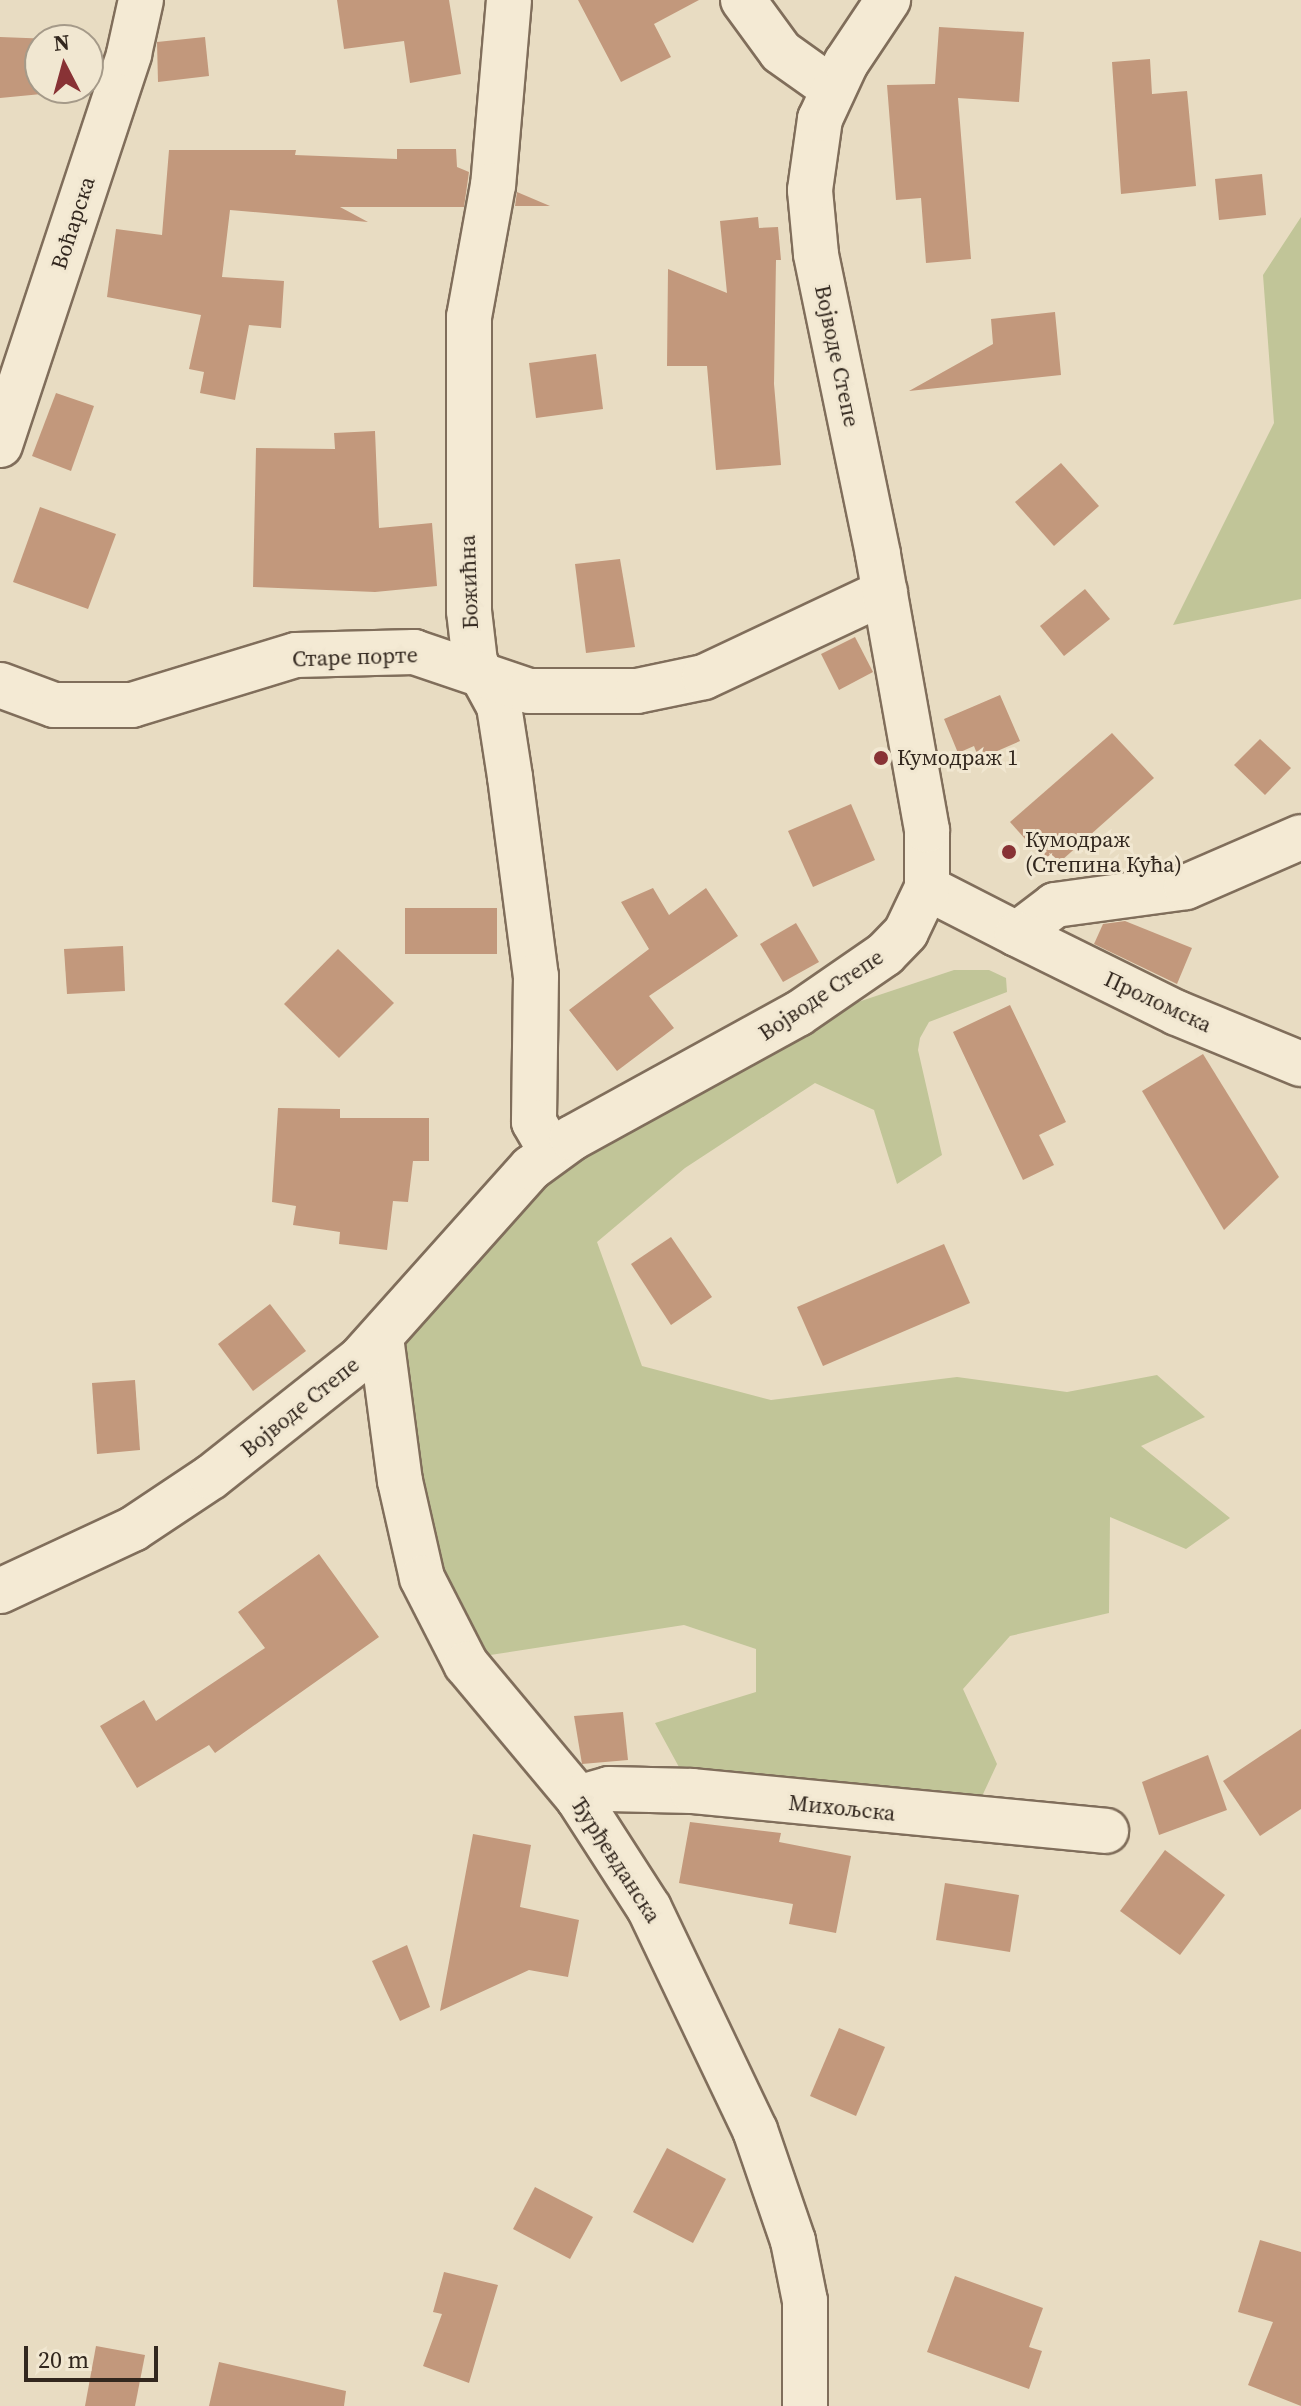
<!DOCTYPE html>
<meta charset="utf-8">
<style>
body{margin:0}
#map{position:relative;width:1301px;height:2406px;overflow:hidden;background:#e8dcc2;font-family:"Source Serif 4",serif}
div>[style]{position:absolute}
.green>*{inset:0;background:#c1c598}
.building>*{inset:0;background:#c2987c}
.roads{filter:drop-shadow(2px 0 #806e5b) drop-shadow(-2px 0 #806e5b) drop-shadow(0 2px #806e5b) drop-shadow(0 -2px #806e5b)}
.minor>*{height:44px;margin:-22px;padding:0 22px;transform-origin:22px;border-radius:22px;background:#f4ead4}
.tertiary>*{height:44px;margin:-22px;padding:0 22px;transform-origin:22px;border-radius:22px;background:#f4ead4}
.dots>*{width:22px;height:22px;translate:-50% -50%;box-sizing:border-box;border:4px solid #f1e7d1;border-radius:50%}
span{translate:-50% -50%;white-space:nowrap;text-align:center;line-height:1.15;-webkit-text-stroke:6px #f1e7d1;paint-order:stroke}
.street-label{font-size:22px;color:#32271e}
.poi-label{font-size:22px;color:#32271e}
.left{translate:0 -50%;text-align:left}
.north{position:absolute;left:24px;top:24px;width:80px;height:80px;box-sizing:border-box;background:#f1e7d1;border:2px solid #a59a89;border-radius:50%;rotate:354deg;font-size:22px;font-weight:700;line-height:32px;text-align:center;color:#32271e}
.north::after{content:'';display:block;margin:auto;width:28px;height:36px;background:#883235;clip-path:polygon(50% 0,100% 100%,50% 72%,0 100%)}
.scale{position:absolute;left:24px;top:2346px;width:134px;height:36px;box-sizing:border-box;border:4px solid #32271e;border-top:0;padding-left:10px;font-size:24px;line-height:28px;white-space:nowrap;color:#32271e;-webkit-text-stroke:6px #f1e7d1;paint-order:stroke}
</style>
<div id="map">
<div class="green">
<div style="clip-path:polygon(1301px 217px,1301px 599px,1173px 625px,1274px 423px,1263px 275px)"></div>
<div style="clip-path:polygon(954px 970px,989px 970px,1006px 978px,1007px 992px,929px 1022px,920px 1038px,918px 1050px,942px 1155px,897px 1184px,874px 1110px,815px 1083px,685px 1168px,597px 1242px,642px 1366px,771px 1400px,957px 1377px,1067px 1392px,1157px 1375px,1205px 1417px,1141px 1446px,1230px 1518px,1186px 1549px,1110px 1517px,1109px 1613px,1010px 1636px,963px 1689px,997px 1764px,971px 1820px,692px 1791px,655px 1723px,756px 1692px,756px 1649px,684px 1625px,464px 1659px,422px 1578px,396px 1353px,474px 1249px,565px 1168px,837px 1009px)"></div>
</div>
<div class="building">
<div style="clip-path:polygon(337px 0,449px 0,461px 74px,410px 83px,404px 41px,344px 49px)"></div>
<div style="clip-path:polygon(578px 0,699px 0,654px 24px,671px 57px,621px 82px)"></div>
<div style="clip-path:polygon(939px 27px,1024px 32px,1019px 102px,958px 98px,971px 259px,926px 263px,921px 198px,896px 200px,887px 85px,935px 84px)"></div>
<div style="clip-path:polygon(0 37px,52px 39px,40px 40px,40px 88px,52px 88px,52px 93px,0 98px)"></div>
<div style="clip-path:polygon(205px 37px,209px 76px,158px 82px,157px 42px)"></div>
<div style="clip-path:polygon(1150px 59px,1152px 94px,1187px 91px,1196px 186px,1121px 194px,1112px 62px)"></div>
<div style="clip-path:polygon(397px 149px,456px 149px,457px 167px,469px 172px,464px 207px,340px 207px,368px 222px,230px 210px,222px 277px,284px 281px,281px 328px,249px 325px,235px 400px,200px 393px,204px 372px,189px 369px,201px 315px,107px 297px,116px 229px,162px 235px,169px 150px,296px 150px,295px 155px,397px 159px)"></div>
<div style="clip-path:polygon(1262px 174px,1266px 215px,1219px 220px,1215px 179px)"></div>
<div style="clip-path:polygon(517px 192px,550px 206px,515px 206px)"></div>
<div style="clip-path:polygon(758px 217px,759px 228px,778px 227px,781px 260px,776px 260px,774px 384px,781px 465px,716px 470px,707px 366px,667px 366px,668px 269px,727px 293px,720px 221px)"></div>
<div style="clip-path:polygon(1055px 312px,1061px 375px,909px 391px,993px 344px,991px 319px)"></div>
<div style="clip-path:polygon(596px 354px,603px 409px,536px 418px,529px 363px)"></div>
<div style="clip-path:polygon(56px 393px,94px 406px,71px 471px,32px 456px)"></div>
<div style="clip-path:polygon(375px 431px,379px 528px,432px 523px,437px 586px,375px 592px,253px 587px,256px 448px,335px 449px,334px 433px)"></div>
<div style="clip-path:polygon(1061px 463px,1099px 506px,1054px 546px,1015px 502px)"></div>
<div style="clip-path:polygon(40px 507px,116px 534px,88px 609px,13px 582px)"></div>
<div style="clip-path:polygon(620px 559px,635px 647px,586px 653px,575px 564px)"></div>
<div style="clip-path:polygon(1085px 589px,1110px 619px,1064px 656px,1040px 626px)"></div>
<div style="clip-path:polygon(855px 637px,873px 672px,839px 690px,821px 654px)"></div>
<div style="clip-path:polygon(1000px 695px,1020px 741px,979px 759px,974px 746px,958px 753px,944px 719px)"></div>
<div style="clip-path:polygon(1112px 733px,1154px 778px,1052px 869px,1010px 822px)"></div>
<div style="clip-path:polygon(1260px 739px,1291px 768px,1265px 795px,1234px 765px)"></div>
<div style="clip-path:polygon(851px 804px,875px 860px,813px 887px,788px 831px)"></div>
<div style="clip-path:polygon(653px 888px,669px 915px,706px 888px,738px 936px,649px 996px,674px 1028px,617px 1071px,569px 1010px,649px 949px,621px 902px)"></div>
<div style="clip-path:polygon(405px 908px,497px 908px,497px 954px,405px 954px)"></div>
<div style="clip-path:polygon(1125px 921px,1192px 948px,1177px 984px,1094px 944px,1103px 924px)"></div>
<div style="clip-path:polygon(796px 923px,819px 962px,783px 982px,760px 944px)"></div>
<div style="clip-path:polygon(123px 946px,125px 991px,67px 994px,64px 949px)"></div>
<div style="clip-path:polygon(338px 949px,394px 1003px,339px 1058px,284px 1004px)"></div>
<div style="clip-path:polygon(1010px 1005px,1066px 1122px,1039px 1135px,1054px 1165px,1023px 1180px,953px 1032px)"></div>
<div style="clip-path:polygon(1203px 1054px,1279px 1177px,1224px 1230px,1142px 1091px)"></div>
<div style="clip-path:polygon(278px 1108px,340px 1109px,340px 1118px,429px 1118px,429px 1161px,413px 1161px,408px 1202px,393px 1201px,387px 1250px,339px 1244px,340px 1232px,293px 1225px,296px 1206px,272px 1202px)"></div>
<div style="clip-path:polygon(671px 1237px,712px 1297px,671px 1325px,631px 1264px)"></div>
<div style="clip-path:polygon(944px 1244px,970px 1303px,823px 1366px,797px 1307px)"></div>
<div style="clip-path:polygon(270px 1304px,306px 1351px,253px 1391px,218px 1344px)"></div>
<div style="clip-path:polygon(135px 1380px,140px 1450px,97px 1454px,92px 1383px)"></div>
<div style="clip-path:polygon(319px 1554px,379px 1637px,215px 1753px,209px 1745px,137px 1788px,100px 1726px,144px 1700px,156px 1721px,265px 1648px,238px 1612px)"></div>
<div style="clip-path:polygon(623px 1712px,628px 1760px,582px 1764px,574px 1716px)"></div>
<div style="clip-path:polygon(1301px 1729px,1301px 1809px,1260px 1836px,1223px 1781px)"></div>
<div style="clip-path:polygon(1208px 1755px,1227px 1810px,1159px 1835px,1142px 1782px)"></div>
<div style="clip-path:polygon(690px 1822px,781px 1833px,779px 1842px,851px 1856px,836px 1933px,789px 1924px,793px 1904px,679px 1883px)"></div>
<div style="clip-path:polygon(473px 1834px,531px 1845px,520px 1907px,579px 1920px,568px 1977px,529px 1970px,440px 2011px)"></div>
<div style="clip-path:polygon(1165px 1850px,1225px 1895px,1180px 1955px,1120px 1911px)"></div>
<div style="clip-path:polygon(945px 1883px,1019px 1895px,1010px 1952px,936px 1940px)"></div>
<div style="clip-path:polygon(407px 1945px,430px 2007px,400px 2021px,372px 1961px)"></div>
<div style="clip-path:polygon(839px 2028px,885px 2047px,856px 2116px,810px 2096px)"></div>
<div style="clip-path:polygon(667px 2148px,726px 2179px,693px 2243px,633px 2212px)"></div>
<div style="clip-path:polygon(535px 2187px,593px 2217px,570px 2259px,513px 2229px)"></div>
<div style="clip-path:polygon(1260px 2240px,1301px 2252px,1301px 2406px,1248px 2385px,1273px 2322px,1238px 2312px)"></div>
<div style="clip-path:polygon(444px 2272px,498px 2285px,469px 2383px,423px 2366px,442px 2314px,433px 2312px)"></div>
<div style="clip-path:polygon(955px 2276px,1043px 2308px,1029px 2347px,1042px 2351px,1029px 2389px,927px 2352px)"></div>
<div style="clip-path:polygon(96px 2346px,145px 2355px,135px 2406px,85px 2406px)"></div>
<div style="clip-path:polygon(219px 2362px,346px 2391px,344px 2406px,209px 2406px)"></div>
</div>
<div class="roads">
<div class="minor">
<div style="left:509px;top:0;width:186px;rotate:94.9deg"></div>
<div style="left:493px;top:185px;width:134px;rotate:100.3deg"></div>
<div style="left:469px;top:317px;width:294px;rotate:90deg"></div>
<div style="left:469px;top:611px;width:51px;rotate:83.3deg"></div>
<div style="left:475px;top:662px;width:50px;rotate:61.4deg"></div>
<div style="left:499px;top:706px;width:72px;rotate:81.2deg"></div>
<div style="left:510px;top:777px;width:201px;rotate:82.6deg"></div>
<div style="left:536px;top:976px;width:146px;rotate:90.8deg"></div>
<div style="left:534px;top:1122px;width:34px;rotate:60deg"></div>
<div style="left:743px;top:0;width:64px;rotate:53.8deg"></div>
<div style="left:781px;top:52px;width:64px;rotate:35.4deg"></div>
<div style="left:0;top:445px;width:412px;rotate:-71.7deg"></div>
<div style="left:129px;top:54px;width:55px;rotate:-77.5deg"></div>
<div style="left:0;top:685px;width:58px;rotate:20.3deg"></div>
<div style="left:54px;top:705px;width:78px"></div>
<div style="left:132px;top:705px;width:171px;rotate:-17deg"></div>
<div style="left:296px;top:655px;width:118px;rotate:-1.5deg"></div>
<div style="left:414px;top:652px;width:121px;rotate:18.7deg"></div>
<div style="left:529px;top:691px;width:108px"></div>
<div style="left:637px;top:691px;width:68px;rotate:-11.8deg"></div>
<div style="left:704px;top:677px;width:200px;rotate:-25.2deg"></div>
<div style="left:927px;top:888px;width:101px;rotate:27.1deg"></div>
<div style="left:1017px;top:934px;width:48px;rotate:-37.3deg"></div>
<div style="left:1055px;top:905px;width:132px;rotate:-7.8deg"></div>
<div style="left:1186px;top:887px;width:125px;rotate:-23.5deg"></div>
<div style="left:1017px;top:934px;width:178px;rotate:26.3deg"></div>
<div style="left:1177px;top:1013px;width:134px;rotate:22.4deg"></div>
<div style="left:381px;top:1337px;width:145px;rotate:82.5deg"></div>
<div style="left:400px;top:1481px;width:99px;rotate:77.2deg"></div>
<div style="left:422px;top:1578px;width:97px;rotate:62.9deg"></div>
<div style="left:466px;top:1664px;width:175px;rotate:50.1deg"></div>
<div style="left:578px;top:1798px;width:131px;rotate:57.2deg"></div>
<div style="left:649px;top:1908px;width:246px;rotate:64.5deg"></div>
<div style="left:755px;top:2130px;width:117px;rotate:71.1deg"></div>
<div style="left:793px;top:2241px;width:61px;rotate:78.7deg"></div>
<div style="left:805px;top:2301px;width:105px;rotate:90deg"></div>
<div style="left:578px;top:1798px;width:32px;rotate:-16deg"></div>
<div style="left:609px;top:1789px;width:83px;rotate:1.4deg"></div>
<div style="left:692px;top:1791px;width:416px;rotate:5.5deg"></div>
</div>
<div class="tertiary">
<div style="left:0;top:1591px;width:147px;rotate:-25deg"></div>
<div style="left:133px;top:1529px;width:94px;rotate:-33.7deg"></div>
<div style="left:211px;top:1477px;width:191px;rotate:-38.4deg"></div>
<div style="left:361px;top:1358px;width:255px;rotate:-48.2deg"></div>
<div style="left:531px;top:1168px;width:51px;rotate:-36.2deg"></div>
<div style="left:572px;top:1138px;width:258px;rotate:-28.8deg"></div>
<div style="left:798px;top:1014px;width:106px;rotate:-34.6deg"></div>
<div style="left:885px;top:954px;width:30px;rotate:-46deg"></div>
<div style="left:906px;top:932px;width:49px;rotate:-64.5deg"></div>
<div style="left:927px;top:888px;width:58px;rotate:-90deg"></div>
<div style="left:927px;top:830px;width:280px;rotate:-100.1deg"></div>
<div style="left:878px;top:554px;width:306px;rotate:-101.7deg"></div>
<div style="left:816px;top:254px;width:64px;rotate:-95.4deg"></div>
<div style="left:810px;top:190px;width:72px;rotate:-82deg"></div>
<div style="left:820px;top:119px;width:62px;rotate:-65.1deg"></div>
<div style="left:846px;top:63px;width:76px;rotate:-56.3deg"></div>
</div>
</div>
<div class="dots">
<div style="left:881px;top:758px;background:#883235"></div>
<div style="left:1009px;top:852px;background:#883235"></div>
</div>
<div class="street-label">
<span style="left:73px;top:223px;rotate:-72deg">Воћарска</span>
<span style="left:837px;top:356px;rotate:78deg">Војводе Степе</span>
<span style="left:469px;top:582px;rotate:-92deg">Божићна</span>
<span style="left:355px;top:657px;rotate:-2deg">Старе порте</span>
<span style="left:821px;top:995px;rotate:-34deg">Војводе Степе</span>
<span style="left:1158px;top:1002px;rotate:25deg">Проломска</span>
<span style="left:300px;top:1407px;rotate:-39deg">Војводе Степе</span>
<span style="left:842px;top:1808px;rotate:6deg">Михољска</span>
<span style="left:616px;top:1860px;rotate:57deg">Ђурђевданска</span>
</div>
<div class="poi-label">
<span class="left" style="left:897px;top:758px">Кумодраж 1</span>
<span class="left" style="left:1025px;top:852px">Кумодраж<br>(Степина Кућа)</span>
</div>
<div class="north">N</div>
<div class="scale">20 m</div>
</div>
